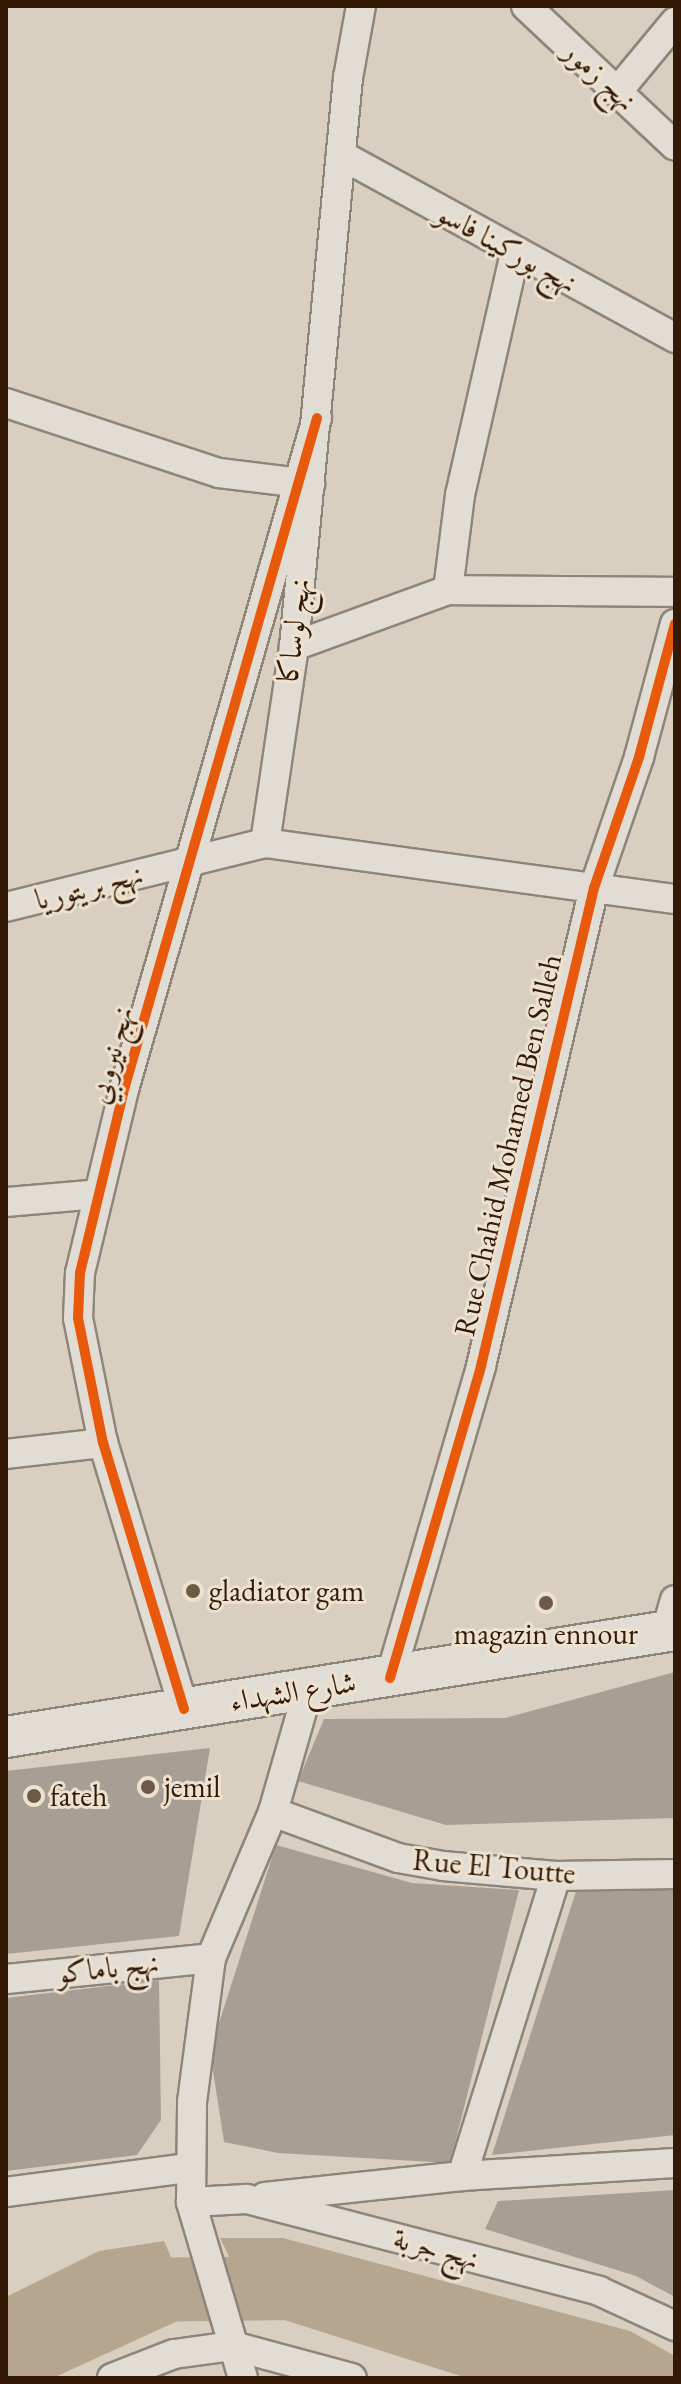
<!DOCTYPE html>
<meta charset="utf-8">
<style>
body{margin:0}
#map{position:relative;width:681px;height:2384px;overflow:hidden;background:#d8cfc0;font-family:"EB Garamond",Amiri,serif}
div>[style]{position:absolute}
.water>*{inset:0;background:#b6a58f}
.river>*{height:64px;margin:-32px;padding:0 32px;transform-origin:32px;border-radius:32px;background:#b6a58f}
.building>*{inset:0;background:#a79f94}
.roads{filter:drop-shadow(2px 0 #8e857a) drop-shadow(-2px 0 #8e857a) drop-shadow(0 2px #8e857a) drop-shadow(0 -2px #8e857a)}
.street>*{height:28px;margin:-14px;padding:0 14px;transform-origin:14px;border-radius:14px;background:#e1ddd4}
.secondary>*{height:40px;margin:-20px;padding:0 20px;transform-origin:20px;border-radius:20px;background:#e1ddd4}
.cycleway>*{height:10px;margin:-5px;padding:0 5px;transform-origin:5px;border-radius:5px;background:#e8590c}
.dots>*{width:22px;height:22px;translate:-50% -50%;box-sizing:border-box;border:4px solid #ece2cf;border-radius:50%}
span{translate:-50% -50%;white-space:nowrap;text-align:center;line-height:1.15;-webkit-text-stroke:6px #ece2cf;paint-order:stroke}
.street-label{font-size:30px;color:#341a06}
.poi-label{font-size:30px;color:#341a06}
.left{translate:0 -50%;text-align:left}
.frame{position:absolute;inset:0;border:8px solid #341a06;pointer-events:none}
</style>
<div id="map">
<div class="water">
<div style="clip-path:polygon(220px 2238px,283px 2238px,630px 2331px,675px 2356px,675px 2378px,467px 2378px,256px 2311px)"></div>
<div style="clip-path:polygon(164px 2241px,195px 2313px,53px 2378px,6px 2378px,6px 2297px,99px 2251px)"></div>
</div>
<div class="river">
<div style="left:6px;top:2352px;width:136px;rotate:-27.1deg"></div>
<div style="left:127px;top:2290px;width:166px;rotate:-0.7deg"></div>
<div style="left:293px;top:2288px;width:40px;rotate:18deg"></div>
</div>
<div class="building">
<div style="clip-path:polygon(675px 1672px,675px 1818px,446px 1825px,298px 1781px,324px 1719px,505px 1718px)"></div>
<div style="clip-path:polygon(210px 1748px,179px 1936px,6px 1954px,6px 1771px)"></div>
<div style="clip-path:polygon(276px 1845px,412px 1883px,519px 1890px,450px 2163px,278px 2153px,224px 2142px,210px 2051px)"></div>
<div style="clip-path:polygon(578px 1885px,675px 1886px,675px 2135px,492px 2155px)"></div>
<div style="clip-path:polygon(159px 1980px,161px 2120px,137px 2155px,6px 2171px,6px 1998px)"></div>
<div style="clip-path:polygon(675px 2190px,675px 2297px,636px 2276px,485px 2229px,498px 2201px)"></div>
</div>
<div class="roads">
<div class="street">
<div style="left:526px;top:6px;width:204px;rotate:43.2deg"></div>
<div style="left:617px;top:92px;width:91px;rotate:-50.4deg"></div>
<div style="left:341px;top:155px;width:381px;rotate:28.7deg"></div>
<div style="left:6px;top:403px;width:224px;rotate:18.2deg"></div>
<div style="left:219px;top:473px;width:92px;rotate:6.9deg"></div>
<div style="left:448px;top:590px;width:96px;rotate:-82.8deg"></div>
<div style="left:460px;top:495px;width:248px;rotate:-77.2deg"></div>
<div style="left:294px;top:646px;width:164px;rotate:-20deg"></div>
<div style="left:448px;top:590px;width:227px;rotate:0.5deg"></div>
<div style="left:265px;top:843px;width:199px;rotate:-81.6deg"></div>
<div style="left:294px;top:646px;width:571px;rotate:-84.57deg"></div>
<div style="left:348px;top:78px;width:73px;rotate:-79.8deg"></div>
<div style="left:6px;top:907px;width:267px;rotate:-13.9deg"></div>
<div style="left:265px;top:843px;width:414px;rotate:7.8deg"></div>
<div style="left:6px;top:1202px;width:93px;rotate:-4.9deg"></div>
<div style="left:6px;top:1454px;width:98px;rotate:-6.5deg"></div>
<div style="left:666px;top:1631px;width:32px;rotate:-74deg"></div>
<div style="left:390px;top:1678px;width:325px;rotate:-73.7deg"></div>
<div style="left:481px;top:1366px;width:491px;rotate:-76.7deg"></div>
<div style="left:594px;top:888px;width:139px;rotate:-71deg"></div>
<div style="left:639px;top:757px;width:138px;rotate:-74.9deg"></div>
<div style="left:184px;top:1709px;width:278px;rotate:-106.9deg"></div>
<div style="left:103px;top:1443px;width:127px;rotate:-101.3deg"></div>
<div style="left:78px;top:1318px;width:45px;rotate:-87.5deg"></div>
<div style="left:80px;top:1273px;width:192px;rotate:-76.5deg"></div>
<div style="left:125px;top:1086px;width:695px;rotate:-73.96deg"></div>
<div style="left:273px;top:1812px;width:133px;rotate:20.2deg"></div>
<div style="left:398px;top:1858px;width:46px;rotate:10.1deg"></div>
<div style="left:443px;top:1866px;width:113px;rotate:5.1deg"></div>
<div style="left:556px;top:1876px;width:119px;rotate:-1deg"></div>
<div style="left:6px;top:1979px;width:206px;rotate:-5.8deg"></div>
<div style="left:462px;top:2176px;width:314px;rotate:-72.6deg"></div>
<div style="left:6px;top:2192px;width:184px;rotate:-7.5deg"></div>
<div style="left:265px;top:2197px;width:198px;rotate:-6.1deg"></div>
<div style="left:462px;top:2176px;width:213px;rotate:-3.5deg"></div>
<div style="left:191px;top:2202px;width:56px;rotate:-3.1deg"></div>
<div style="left:247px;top:2199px;width:364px;rotate:14.6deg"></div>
<div style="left:599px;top:2291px;width:84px;rotate:24.7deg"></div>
<div style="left:112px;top:2378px;width:66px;rotate:-21.2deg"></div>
<div style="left:174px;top:2354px;width:60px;rotate:-7.7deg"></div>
<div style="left:233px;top:2346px;width:123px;rotate:15.1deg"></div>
<div style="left:243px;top:2378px;width:184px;rotate:-106.5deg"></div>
<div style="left:191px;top:2202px;width:100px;rotate:-89.4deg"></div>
<div style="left:192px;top:2102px;width:145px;rotate:-82.5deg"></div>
<div style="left:211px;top:1958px;width:159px;rotate:-67deg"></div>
<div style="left:273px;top:1812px;width:127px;rotate:-74deg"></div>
</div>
<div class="secondary">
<div style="left:6px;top:1737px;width:678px;rotate:-9.09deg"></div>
</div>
</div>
<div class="cycleway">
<div style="left:390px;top:1678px;width:325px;rotate:-73.7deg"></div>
<div style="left:481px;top:1366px;width:491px;rotate:-76.7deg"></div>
<div style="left:594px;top:888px;width:139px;rotate:-71deg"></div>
<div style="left:639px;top:757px;width:138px;rotate:-74.9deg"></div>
<div style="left:184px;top:1709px;width:278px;rotate:-106.9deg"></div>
<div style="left:103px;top:1443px;width:127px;rotate:-101.3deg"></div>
<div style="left:78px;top:1318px;width:45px;rotate:-87.5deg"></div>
<div style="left:80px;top:1273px;width:192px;rotate:-76.5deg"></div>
<div style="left:125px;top:1086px;width:695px;rotate:-73.96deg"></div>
</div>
<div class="dots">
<div style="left:193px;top:1591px;background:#6d5947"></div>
<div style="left:546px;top:1603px;background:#6d5947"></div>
<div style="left:148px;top:1787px;background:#6d5947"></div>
<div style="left:34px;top:1796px;background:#6d5947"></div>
</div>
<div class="street-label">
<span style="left:600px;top:76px;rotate:43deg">نهج زمور</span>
<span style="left:507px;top:248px;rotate:29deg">نهج بوركينا فاسو</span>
<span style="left:294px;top:630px;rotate:-83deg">نهج لوساكا</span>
<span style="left:89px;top:887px;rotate:-14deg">نهج بريتوريا</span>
<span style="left:111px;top:1055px;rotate:-75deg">نهج نيروبي</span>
<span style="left:508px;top:1145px;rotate:-77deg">Rue Chahid Mohamed Ben Salleh</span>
<span style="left:293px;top:1692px;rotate:-9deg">شارع الشهداء</span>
<span style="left:494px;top:1867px;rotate:5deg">Rue El Toutte</span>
<span style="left:108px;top:1968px;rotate:-6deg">نهج باماكو</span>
<span style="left:436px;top:2249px;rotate:15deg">نهج جربة</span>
</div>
<div class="poi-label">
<span class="left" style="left:209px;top:1591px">gladiator gam</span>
<span style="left:546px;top:1634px">magazin ennour</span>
<span class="left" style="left:164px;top:1787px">jemil</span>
<span class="left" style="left:50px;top:1796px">fateh</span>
</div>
<div class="frame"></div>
</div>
